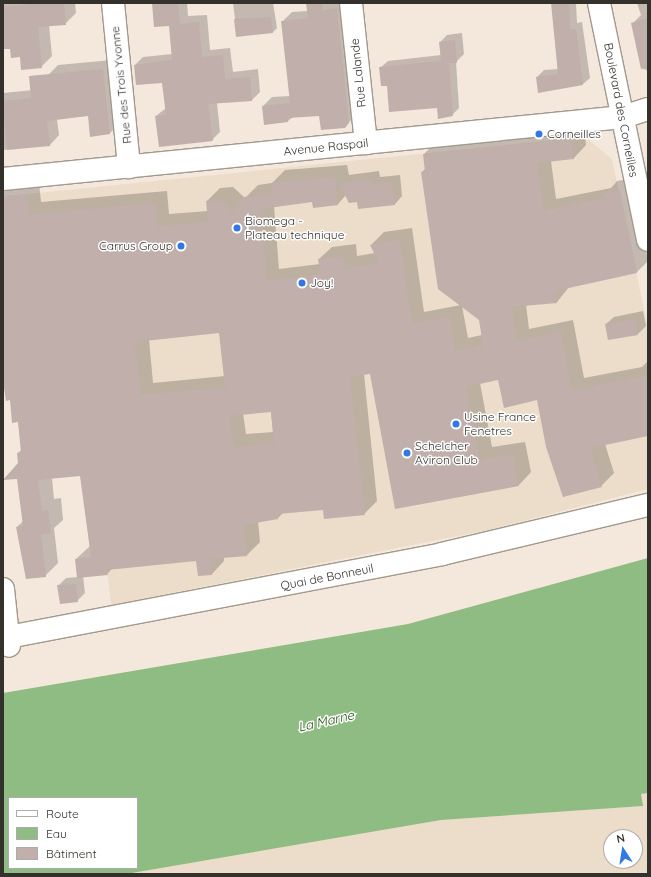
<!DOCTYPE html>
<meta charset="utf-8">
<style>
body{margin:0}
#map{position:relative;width:651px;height:877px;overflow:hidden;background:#f4e8dc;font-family:Quicksand,sans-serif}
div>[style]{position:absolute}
.built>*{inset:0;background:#ecdcca}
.water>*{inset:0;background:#8fbc82}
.shadow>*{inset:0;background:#0003}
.building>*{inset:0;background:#c0afaa}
.roads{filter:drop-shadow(1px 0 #a2988c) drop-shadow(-1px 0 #a2988c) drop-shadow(0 1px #a2988c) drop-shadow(0 -1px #a2988c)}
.minor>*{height:22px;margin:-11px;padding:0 11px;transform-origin:11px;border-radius:11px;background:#fff}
.dots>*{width:11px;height:11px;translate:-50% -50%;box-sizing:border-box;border:2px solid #fff;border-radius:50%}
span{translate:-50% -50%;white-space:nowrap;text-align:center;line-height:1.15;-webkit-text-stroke:3px #fff;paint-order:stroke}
.street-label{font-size:12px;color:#34302b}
.poi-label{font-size:12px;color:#34302b}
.left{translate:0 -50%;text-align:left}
.right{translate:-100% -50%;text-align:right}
.water-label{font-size:13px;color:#204c12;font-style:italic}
.frame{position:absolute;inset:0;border:4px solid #34302b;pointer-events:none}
.legend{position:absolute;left:8px;top:797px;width:130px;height:72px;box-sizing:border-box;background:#fff;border:1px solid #aeacaa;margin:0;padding:5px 7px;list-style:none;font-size:12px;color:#34302b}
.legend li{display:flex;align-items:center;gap:8px;height:20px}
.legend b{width:20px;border:1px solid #aeacaa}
.north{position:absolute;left:603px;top:829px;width:40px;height:40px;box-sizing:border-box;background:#fff;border:1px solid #aeacaa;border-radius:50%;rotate:348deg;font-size:11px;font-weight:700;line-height:16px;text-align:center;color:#34302b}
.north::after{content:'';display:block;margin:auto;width:14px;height:18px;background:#3178e4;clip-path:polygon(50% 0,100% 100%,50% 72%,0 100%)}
</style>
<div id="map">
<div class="built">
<div style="clip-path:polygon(585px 137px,612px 159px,648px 328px,648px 489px,488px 530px,111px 605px,91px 415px,30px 421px,8px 196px)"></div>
<div style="clip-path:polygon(evenodd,648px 793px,648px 874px,126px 874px,441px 820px,642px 806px,641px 794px,648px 793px,611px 837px,635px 837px,635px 861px,611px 861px,611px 837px)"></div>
</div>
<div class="water">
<div style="clip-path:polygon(evenodd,648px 558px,648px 793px,641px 794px,643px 806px,441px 820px,126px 874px,3px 874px,3px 693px,408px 624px,648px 558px,9px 798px,137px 798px,137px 868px,9px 868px,9px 798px)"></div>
</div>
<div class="shadow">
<div style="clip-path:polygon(3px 3px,75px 3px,76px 13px,65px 24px,49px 25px,52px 56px,41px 67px,20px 56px,11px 48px,3px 48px)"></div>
<div style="clip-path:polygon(153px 3px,187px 3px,188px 16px,207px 15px,210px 50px,230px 48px,233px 72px,258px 69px,260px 92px,252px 100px,217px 103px,220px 132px,212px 140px,156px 116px,166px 108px,163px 82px,135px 65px,143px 57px,172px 54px,170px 24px)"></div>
<div style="clip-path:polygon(233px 3px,273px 3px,277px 28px,273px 32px,237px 35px)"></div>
<div style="clip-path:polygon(309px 3px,346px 3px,354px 117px,344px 127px,320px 115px,293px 117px,288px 121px,265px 124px,263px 106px,272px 97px,290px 96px,282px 22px,292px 12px,308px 11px)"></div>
<div style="clip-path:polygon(552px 3px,576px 3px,577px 23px,582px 22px,590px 78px,583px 84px,539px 92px,537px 77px,544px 70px,558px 69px)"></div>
<div style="clip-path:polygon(637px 3px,648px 3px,648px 71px,642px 68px,633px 23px,641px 15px)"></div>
<div style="clip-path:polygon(462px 33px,464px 54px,456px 62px,459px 108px,452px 115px,388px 85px,380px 68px,388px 61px,441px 55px,440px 42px,447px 35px)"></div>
<div style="clip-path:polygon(112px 60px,119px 124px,109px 134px,88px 115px,57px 119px,59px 135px,50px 145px,3px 150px,3px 93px,34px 90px,58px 65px)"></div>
<div style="clip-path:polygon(evenodd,584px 127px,586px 145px,574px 158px,551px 161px,556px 199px,611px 188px,617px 181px,632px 178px,648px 261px,637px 272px,569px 287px,557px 302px,526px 305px,529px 329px,573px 320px,584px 378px,642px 367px,648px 361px,648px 435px,605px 444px,614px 473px,601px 486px,538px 399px,498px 378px,480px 383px,492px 447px,525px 442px,531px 472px,519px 485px,396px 507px,371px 373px,364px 374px,377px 501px,364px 514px,324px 509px,284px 512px,278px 518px,258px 521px,260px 542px,247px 555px,224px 557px,224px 561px,212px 574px,197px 560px,113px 568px,107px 574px,83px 576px,85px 593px,77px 601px,58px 586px,66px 578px,78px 577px,76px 559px,90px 546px,81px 475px,52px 478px,54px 499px,61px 498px,63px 520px,54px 528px,58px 563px,45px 576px,17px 527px,23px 521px,18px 478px,4px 479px,19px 464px,18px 453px,22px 449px,18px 421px,3px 375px,3px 192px,10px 185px,39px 182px,41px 202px,167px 191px,169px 214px,208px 211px,207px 201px,220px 188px,233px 187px,245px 198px,258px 185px,272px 183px,285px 170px,347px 165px,349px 175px,379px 171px,380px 177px,400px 175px,402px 196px,395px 204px,358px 201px,346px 195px,338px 204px,314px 207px,313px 201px,274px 206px,279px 269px,320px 264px,319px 259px,332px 247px,356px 244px,357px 256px,375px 253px,371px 245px,384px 232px,412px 228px,424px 312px,461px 305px,422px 172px,426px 168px,424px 154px,437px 141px,584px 127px,462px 306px,480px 319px,482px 335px,468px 338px,462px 306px,584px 127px,220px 332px,225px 376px,153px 383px,149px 339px,220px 332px,584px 127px,271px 411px,273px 432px,246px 434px,243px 413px,271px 411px)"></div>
<div style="clip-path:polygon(643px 311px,646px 326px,638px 334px,609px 339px,606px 324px,614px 317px)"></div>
</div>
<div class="building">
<div style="clip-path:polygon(41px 3px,64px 3px,66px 25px,38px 27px,42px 68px,21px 70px,20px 57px,11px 58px,10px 49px,3px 49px,3px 7px)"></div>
<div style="clip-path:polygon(152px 3px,178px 3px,180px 24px,199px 22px,202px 57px,223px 55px,225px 79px,250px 77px,252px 101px,208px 104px,213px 141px,159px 147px,155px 116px,166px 115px,162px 83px,136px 85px,134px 65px,172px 60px,169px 26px,154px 27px)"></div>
<div style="clip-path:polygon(306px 3px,322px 3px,323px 10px,337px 8px,349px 123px,345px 128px,321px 130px,319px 116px,288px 118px,288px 122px,264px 125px,262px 106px,290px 103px,281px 21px,308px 18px)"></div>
<div style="clip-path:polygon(551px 3px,569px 3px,570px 29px,576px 29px,583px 85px,538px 93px,536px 77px,558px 74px)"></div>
<div style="clip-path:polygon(271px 17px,273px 33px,236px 37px,234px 19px)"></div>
<div style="clip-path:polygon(648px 18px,648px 68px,641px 69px,631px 23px)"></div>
<div style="clip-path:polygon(455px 40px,457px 63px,449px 63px,453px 116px,438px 119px,437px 108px,389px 112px,387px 86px,381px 86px,379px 67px,441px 61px,439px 42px)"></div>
<div style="clip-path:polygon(103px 69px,110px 134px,90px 137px,88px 116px,47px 121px,50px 146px,7px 150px,3px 101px,31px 98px,29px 76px)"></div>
<div style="clip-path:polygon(evenodd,572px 139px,574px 159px,537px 163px,544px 211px,604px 198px,604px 193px,620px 190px,637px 273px,555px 291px,557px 303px,512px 307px,517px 341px,561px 332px,572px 390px,648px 375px,648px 436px,591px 448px,602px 487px,563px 497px,546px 447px,537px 400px,504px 408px,498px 380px,466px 387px,480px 460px,513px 454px,519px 486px,395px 509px,370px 374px,350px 377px,365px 515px,324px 519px,323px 510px,278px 514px,278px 519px,244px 525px,247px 556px,211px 559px,212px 575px,198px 576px,196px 561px,107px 570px,108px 575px,77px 578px,75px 559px,91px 557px,80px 476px,38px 480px,42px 511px,48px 510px,51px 533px,41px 534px,46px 577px,26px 579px,16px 527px,23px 526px,17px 479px,3px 480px,18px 463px,17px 453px,21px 452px,18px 422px,12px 423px,10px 400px,6px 401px,3px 381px,3px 197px,27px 194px,29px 214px,155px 203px,157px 226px,208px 222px,206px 201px,221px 200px,233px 211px,244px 197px,272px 194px,271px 183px,335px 177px,338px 205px,313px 208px,312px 202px,261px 209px,267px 281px,320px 274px,318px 259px,344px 256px,345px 268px,379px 263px,370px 245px,400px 240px,412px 324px,449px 316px,455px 350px,483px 345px,479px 320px,438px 289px,421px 172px,425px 172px,423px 154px,572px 139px,219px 333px,225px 387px,141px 395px,135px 342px,219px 333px,572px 139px,271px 412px,274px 443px,234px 447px,229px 416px,271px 412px)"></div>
<div style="clip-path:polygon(372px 179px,372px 184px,392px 182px,395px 205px,358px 209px,357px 202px,349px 203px,339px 183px)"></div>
<div style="clip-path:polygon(635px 319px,638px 335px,608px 340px,605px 324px)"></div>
<div style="clip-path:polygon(76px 584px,78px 602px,60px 604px,57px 585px)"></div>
</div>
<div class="roads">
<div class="minor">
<div style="left:113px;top:3px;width:165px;rotate:84.4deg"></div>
<div style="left:351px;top:3px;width:141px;rotate:83.9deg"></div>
<div style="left:599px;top:3px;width:242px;rotate:78.3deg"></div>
<div style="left:3px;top:179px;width:623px;rotate:-5.71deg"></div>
<div style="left:623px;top:117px;width:26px;rotate:-18deg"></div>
<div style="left:3px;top:589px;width:57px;rotate:84deg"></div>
<div style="left:3px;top:638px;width:447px;rotate:-10.8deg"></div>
<div style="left:442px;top:554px;width:212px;rotate:-13.4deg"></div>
</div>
</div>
<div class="dots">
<div style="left:539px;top:134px;background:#3178e4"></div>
<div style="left:237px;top:228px;background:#3178e4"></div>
<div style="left:181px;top:246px;background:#3178e4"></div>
<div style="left:302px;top:283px;background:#3178e4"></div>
<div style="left:456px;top:424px;background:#3178e4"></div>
<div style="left:407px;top:453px;background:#3178e4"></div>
</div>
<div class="street-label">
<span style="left:358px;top:73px;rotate:-96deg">Rue Lalande</span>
<span style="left:121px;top:85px;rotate:-96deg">Rue des Trois Yvonne</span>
<span style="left:621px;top:110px;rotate:79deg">Boulevard des Corneilles</span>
<span style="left:326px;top:147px;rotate:-6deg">Avenue Raspail</span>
<span style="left:327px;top:577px;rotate:-11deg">Quai de Bonneuil</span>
</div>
<div class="poi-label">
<span class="left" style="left:547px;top:134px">Corneilles</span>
<span class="left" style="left:245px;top:228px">Biomega -<br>Plateau technique</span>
<span class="right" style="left:173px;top:246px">Carrus Group</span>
<span class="left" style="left:310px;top:283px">Joy!</span>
<span class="left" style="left:464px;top:424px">Usine France<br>Fenetres</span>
<span class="left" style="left:415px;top:453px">Schelcher<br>Aviron Club</span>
</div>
<div class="water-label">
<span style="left:326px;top:721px;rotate:-13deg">La Marne</span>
</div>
<div class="frame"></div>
<ul class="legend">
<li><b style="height:5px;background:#fff"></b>Route</li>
<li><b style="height:11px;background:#8fbc82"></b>Eau</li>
<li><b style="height:11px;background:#c0afaa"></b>Bâtiment</li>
</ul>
<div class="north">N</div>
</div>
